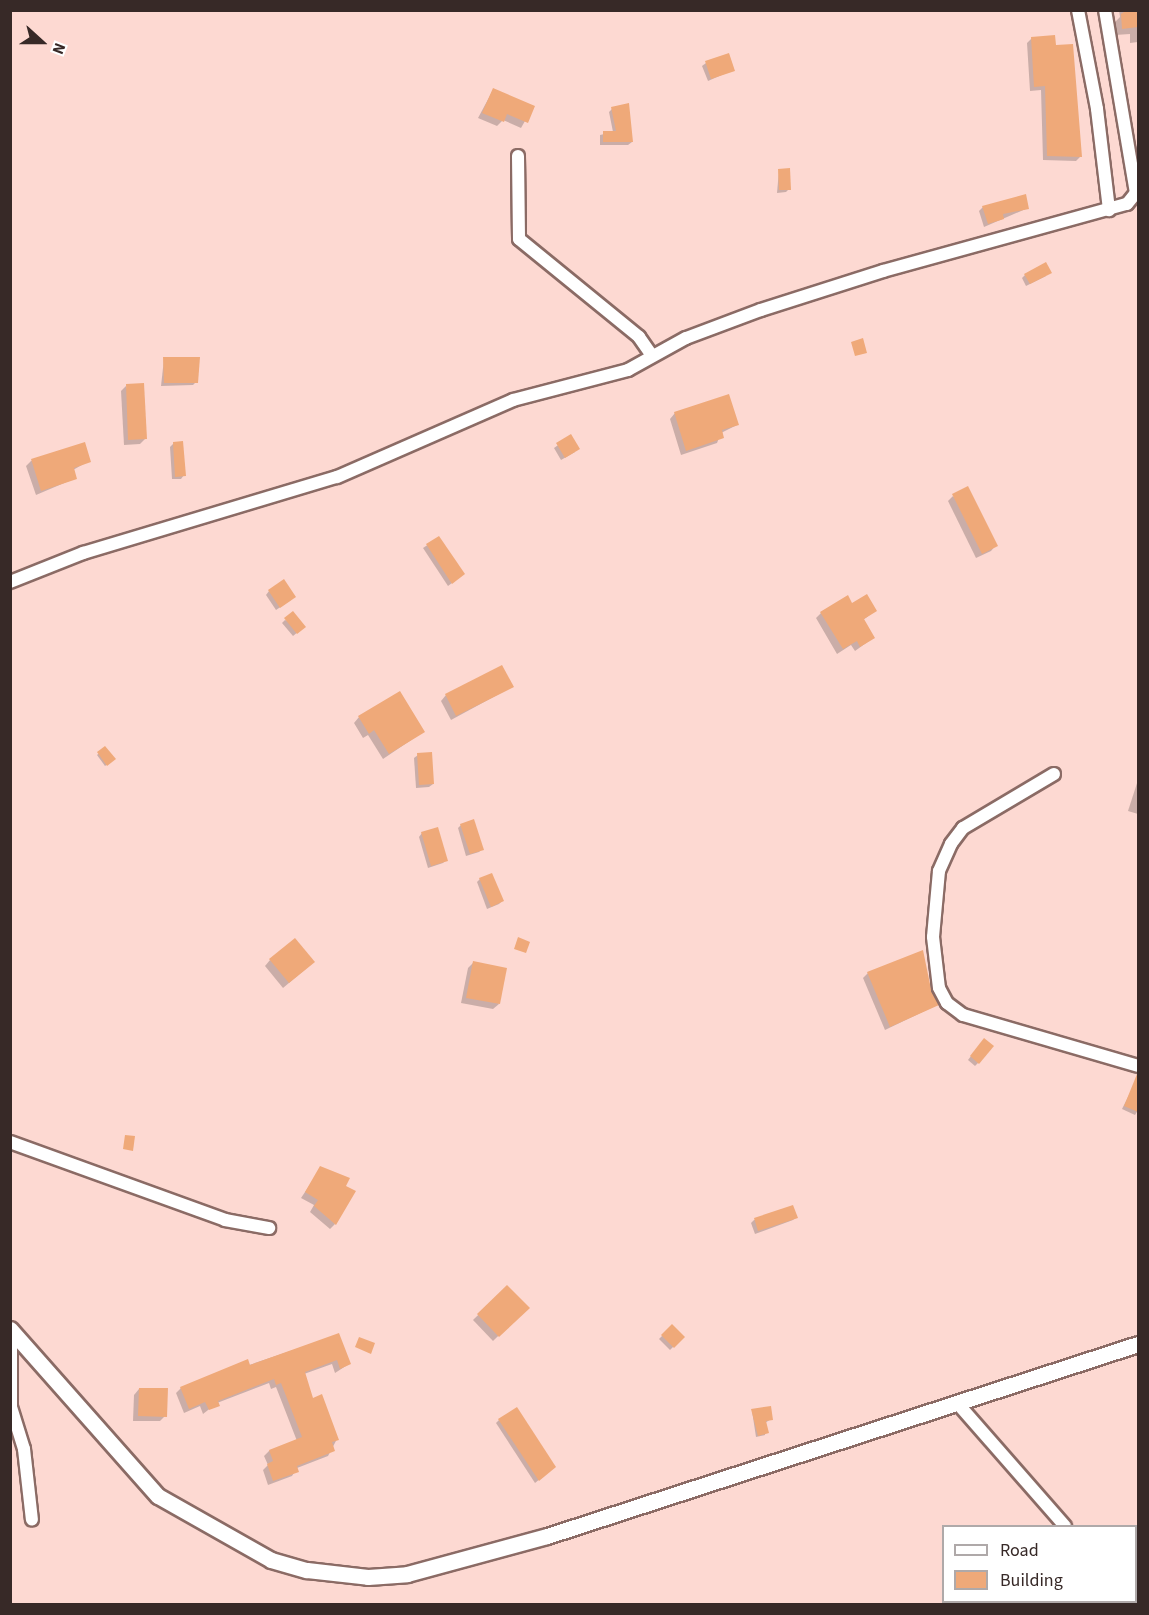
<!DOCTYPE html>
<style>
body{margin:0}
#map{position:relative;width:1149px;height:1615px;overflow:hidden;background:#fdd9d2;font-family:"Source Sans 3",sans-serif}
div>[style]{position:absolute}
.shadow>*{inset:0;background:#0003}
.building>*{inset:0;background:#efa979}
.roads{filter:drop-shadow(2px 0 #8b6b65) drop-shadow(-2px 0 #8b6b65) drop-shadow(0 2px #8b6b65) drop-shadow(0 -2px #8b6b65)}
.minor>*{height:12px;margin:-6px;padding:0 6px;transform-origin:6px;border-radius:6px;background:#fff}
.tertiary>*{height:15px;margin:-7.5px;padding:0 7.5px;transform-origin:7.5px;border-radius:7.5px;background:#fff}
span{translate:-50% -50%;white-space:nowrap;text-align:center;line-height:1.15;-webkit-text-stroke:4.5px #fff;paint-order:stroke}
.frame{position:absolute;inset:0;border:12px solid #372927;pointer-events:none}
.legend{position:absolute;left:942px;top:1525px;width:195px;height:78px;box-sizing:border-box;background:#fff;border:2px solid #afa9a9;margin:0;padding:8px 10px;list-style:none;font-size:18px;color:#372927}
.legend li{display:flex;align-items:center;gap:12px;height:30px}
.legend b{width:30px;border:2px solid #afa9a9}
.north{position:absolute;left:12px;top:12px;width:60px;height:60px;-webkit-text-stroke:4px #fff;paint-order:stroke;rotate:111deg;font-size:16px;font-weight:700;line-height:24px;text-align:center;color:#372927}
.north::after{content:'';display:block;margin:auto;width:21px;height:27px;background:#372927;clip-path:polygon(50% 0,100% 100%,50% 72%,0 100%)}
</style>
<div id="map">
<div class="shadow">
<div style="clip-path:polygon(1119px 10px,1138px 10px,1138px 42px,1130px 43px,1130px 34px,1115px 35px,1114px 23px,1120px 17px)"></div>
<div style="clip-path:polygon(1032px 38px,1080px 157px,1076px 161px,1043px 160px,1041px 90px,1030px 91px,1027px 43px)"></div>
<div style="clip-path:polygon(706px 63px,733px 70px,708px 81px,702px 66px)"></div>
<div style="clip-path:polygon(493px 90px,533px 107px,521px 128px,503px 120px,497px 126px,478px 118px)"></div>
<div style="clip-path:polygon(612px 109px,632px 142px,628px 145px,600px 145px,600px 135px,613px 132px,609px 112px)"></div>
<div style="clip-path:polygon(779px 170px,789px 189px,786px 192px,777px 193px)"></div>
<div style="clip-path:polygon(983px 207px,1028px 208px,984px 227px,979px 211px)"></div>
<div style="clip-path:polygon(1025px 275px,1046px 276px,1026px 286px,1022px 278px)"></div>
<div style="clip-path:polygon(164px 359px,196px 382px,193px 385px,161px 386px)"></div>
<div style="clip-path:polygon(126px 386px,145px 439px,140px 444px,124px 445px,121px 391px)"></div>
<div style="clip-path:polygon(675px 413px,737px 425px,721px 433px,717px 443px,681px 455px,670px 419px)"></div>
<div style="clip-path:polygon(571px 436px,575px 452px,561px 460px,554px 448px)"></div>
<div style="clip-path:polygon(174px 443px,184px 475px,181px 479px,172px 479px,170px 447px)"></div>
<div style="clip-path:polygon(84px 444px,89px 461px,73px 470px,76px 478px,36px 495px,26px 466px,31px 461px)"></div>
<div style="clip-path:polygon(953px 496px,996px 545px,991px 551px,976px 558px,948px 501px)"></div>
<div style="clip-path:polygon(438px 538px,460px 577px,448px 586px,423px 548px)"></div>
<div style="clip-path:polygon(269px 591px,291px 600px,276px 610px,266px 595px)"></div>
<div style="clip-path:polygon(852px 605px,875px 611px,863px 620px,873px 638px,855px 651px,851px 645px,837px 654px,816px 618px,821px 613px)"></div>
<div style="clip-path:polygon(285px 620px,304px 627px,293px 636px,282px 623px)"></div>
<div style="clip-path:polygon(512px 687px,451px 720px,441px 701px,446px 695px)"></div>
<div style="clip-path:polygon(359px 717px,423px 732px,383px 759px,368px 735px,363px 738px,354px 723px)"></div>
<div style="clip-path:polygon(105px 748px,114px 759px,105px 766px,97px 755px)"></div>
<div style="clip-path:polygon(418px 755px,433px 784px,429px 787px,416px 788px,414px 758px)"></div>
<div style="clip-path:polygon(1138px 780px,1138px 814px,1128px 811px)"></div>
<div style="clip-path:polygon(461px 825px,482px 849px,479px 852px,466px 856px,458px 828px)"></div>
<div style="clip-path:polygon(422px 833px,446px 860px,443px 863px,428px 868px,419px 837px)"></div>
<div style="clip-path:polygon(480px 879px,502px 901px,499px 904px,487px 909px,477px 882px)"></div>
<div style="clip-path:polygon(270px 960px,308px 967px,283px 988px,265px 966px)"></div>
<div style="clip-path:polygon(473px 963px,499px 1004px,493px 1009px,461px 1003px,468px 968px)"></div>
<div style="clip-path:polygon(868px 973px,929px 990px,937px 1005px,885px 1030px,863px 978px)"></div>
<div style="clip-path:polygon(981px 1043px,978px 1063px,975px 1066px,968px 1060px)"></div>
<div style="clip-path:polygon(1134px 1085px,1138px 1087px,1138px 1110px,1135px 1115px,1122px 1109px)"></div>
<div style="clip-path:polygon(321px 1168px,335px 1224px,330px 1229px,310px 1212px,314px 1205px,301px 1198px)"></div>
<div style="clip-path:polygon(792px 1207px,796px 1217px,793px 1220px,755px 1234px,751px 1223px,754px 1220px)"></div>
<div style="clip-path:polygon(507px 1287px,527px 1308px,493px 1341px,473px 1320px)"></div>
<div style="clip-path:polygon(672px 1326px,683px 1337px,670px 1350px,659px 1339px)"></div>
<div style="clip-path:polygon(338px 1335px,349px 1364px,335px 1373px,332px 1364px,304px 1374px,312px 1400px,337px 1439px,328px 1456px,297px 1468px,292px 1476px,268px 1485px,263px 1470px,268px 1465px,264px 1456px,269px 1451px,297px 1441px,276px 1387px,271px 1389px,269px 1383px,217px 1403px,203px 1414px,200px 1406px,184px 1413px,176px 1393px,181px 1388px)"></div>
<div style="clip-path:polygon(139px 1389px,165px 1416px,160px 1421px,133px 1421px,134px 1395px)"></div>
<div style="clip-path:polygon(752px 1411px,771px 1419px,765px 1423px,765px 1435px,756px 1437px)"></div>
<div style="clip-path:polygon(499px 1420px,551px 1470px,535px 1483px,496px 1423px)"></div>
</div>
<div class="building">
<div style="clip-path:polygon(1127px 10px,1138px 10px,1138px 27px,1122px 29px,1121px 14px)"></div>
<div style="clip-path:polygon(1055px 35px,1056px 45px,1073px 44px,1082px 157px,1047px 156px,1045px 86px,1034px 87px,1031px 37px)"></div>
<div style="clip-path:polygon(729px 53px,735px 71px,711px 79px,705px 61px)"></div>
<div style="clip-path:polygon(493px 88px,535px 106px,528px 123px,507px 114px,504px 122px,482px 113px)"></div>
<div style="clip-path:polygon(629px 103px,633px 142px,603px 142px,603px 131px,616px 131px,611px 107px)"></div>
<div style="clip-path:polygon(790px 168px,791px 190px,779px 190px,778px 169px)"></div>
<div style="clip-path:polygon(1026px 194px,1029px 209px,1003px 214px,1004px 219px,988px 224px,982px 206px)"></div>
<div style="clip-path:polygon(1046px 262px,1052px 273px,1030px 284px,1024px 274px)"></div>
<div style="clip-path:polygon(863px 338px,867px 353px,855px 356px,851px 342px)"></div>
<div style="clip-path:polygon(163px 357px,200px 357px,198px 383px,164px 383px)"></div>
<div style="clip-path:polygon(144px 383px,147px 439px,128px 440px,126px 384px)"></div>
<div style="clip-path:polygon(729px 394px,739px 425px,722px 430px,724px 438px,686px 451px,674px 412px)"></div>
<div style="clip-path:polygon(571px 434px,580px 449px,565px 458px,556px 443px)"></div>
<div style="clip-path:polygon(183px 441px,186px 476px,175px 477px,173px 442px)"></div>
<div style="clip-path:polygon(85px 442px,91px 462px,74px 468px,77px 479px,41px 491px,31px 459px)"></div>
<div style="clip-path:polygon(968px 486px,998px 546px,982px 554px,952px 494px)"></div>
<div style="clip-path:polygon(439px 536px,465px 574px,452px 584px,426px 544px)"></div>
<div style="clip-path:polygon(284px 579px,296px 597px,280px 608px,268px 590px)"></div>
<div style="clip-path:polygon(867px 594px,877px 611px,864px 619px,875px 638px,860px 647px,857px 641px,843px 649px,820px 612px,848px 595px,852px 603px)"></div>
<div style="clip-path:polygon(293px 611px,306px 627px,297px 634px,284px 618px)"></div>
<div style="clip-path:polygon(502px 665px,514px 687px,456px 716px,445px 694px)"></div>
<div style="clip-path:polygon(400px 691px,425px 732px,389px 754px,374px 730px,369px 734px,358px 716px)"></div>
<div style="clip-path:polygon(105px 746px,116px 759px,107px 766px,97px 752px)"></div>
<div style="clip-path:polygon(432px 752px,434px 784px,419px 785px,417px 753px)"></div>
<div style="clip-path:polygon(474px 819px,484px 850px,470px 854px,460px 824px)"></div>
<div style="clip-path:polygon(438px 827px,448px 861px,431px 866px,421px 832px)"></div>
<div style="clip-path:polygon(492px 873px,504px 901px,491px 907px,479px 878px)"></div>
<div style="clip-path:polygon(518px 937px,530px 942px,526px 953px,514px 949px)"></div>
<div style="clip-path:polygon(295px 938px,315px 962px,289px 983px,269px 959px)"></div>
<div style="clip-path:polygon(923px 950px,931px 989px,939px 1005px,890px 1027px,867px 972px)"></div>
<div style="clip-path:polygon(473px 961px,507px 968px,500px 1004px,466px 998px)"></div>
<div style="clip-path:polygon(984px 1038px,994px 1046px,979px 1064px,970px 1056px)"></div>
<div style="clip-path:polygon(1137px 1074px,1138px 1074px,1138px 1112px,1124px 1106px)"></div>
<div style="clip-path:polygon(125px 1135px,135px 1136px,133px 1151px,123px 1149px)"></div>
<div style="clip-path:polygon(320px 1166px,350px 1178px,346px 1186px,356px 1191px,336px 1225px,314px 1206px,318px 1200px,305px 1192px)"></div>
<div style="clip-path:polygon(793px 1205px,798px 1218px,758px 1231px,754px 1218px)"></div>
<div style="clip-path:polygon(507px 1285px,530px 1308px,499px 1337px,477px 1314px)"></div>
<div style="clip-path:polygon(672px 1324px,685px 1337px,674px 1348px,661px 1335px)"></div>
<div style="clip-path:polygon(339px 1333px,351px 1364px,340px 1369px,337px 1360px,305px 1372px,313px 1398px,322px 1394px,339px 1440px,332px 1442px,335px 1451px,297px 1466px,299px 1472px,273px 1481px,267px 1464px,273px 1461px,269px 1450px,302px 1437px,281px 1383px,276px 1385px,274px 1379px,218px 1401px,220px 1406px,209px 1410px,205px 1402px,189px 1409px,180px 1387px,248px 1359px,250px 1365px)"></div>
<div style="clip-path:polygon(359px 1337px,375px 1343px,371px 1354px,355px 1347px)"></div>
<div style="clip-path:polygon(139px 1388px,168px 1388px,167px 1417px,138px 1416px)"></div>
<div style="clip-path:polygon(771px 1406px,773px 1420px,766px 1421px,769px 1433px,758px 1436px,751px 1409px)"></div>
<div style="clip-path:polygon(517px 1407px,556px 1467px,539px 1481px,498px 1419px)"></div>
</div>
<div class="roads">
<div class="minor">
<div style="left:1078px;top:10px;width:101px;rotate:79.1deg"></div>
<div style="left:1097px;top:109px;width:102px;rotate:83.2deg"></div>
<div style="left:518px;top:156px;width:83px;rotate:89.3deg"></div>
<div style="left:519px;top:239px;width:155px;rotate:39.2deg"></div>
<div style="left:639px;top:337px;width:21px;rotate:55deg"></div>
<div style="left:10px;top:582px;width:79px;rotate:-21.7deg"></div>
<div style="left:83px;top:553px;width:265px;rotate:-16.7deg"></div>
<div style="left:337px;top:477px;width:192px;rotate:-23.6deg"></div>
<div style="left:513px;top:400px;width:119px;rotate:-14.6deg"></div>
<div style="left:628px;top:370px;width:66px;rotate:-28.9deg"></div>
<div style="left:686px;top:338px;width:80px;rotate:-20.5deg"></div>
<div style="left:761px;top:310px;width:128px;rotate:-17.7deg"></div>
<div style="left:883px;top:271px;width:253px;rotate:-15.4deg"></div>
<div style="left:1127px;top:204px;width:14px;rotate:-51deg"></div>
<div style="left:1136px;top:193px;width:186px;rotate:-99.6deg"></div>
<div style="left:1054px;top:774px;width:106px;rotate:149.3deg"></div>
<div style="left:963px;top:828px;width:20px;rotate:127deg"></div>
<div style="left:951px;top:844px;width:30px;rotate:114deg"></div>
<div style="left:939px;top:871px;width:66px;rotate:95.2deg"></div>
<div style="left:933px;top:937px;width:51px;rotate:83.3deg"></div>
<div style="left:939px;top:988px;width:17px;rotate:62deg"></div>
<div style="left:947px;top:1003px;width:20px;rotate:37deg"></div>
<div style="left:963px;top:1015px;width:182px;rotate:16.2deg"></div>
<div style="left:10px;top:1142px;width:229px;rotate:19.9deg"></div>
<div style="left:225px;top:1220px;width:45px;rotate:10.3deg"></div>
<div style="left:11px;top:1330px;width:77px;rotate:90deg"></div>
<div style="left:11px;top:1407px;width:44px;rotate:72.8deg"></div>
<div style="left:24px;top:1449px;width:71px;rotate:83.6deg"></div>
<div style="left:959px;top:1405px;width:161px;rotate:48.8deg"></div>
<div style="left:1130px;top:1602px;width:4px;rotate:34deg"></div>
</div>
<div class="tertiary">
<div style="left:10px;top:1329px;width:223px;rotate:48.5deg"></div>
<div style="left:158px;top:1496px;width:130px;rotate:29.5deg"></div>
<div style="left:271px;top:1560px;width:37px;rotate:16deg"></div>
<div style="left:307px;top:1570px;width:61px;rotate:6.5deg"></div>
<div style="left:368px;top:1577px;width:39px;rotate:-4deg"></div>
<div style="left:407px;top:1574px;width:145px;rotate:-15.2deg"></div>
<div style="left:547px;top:1536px;width:621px;rotate:-18deg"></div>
</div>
</div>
<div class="frame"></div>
<ul class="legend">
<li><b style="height:8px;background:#fff"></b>Road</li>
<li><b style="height:16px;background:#efa979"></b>Building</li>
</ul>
<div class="north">N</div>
</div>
